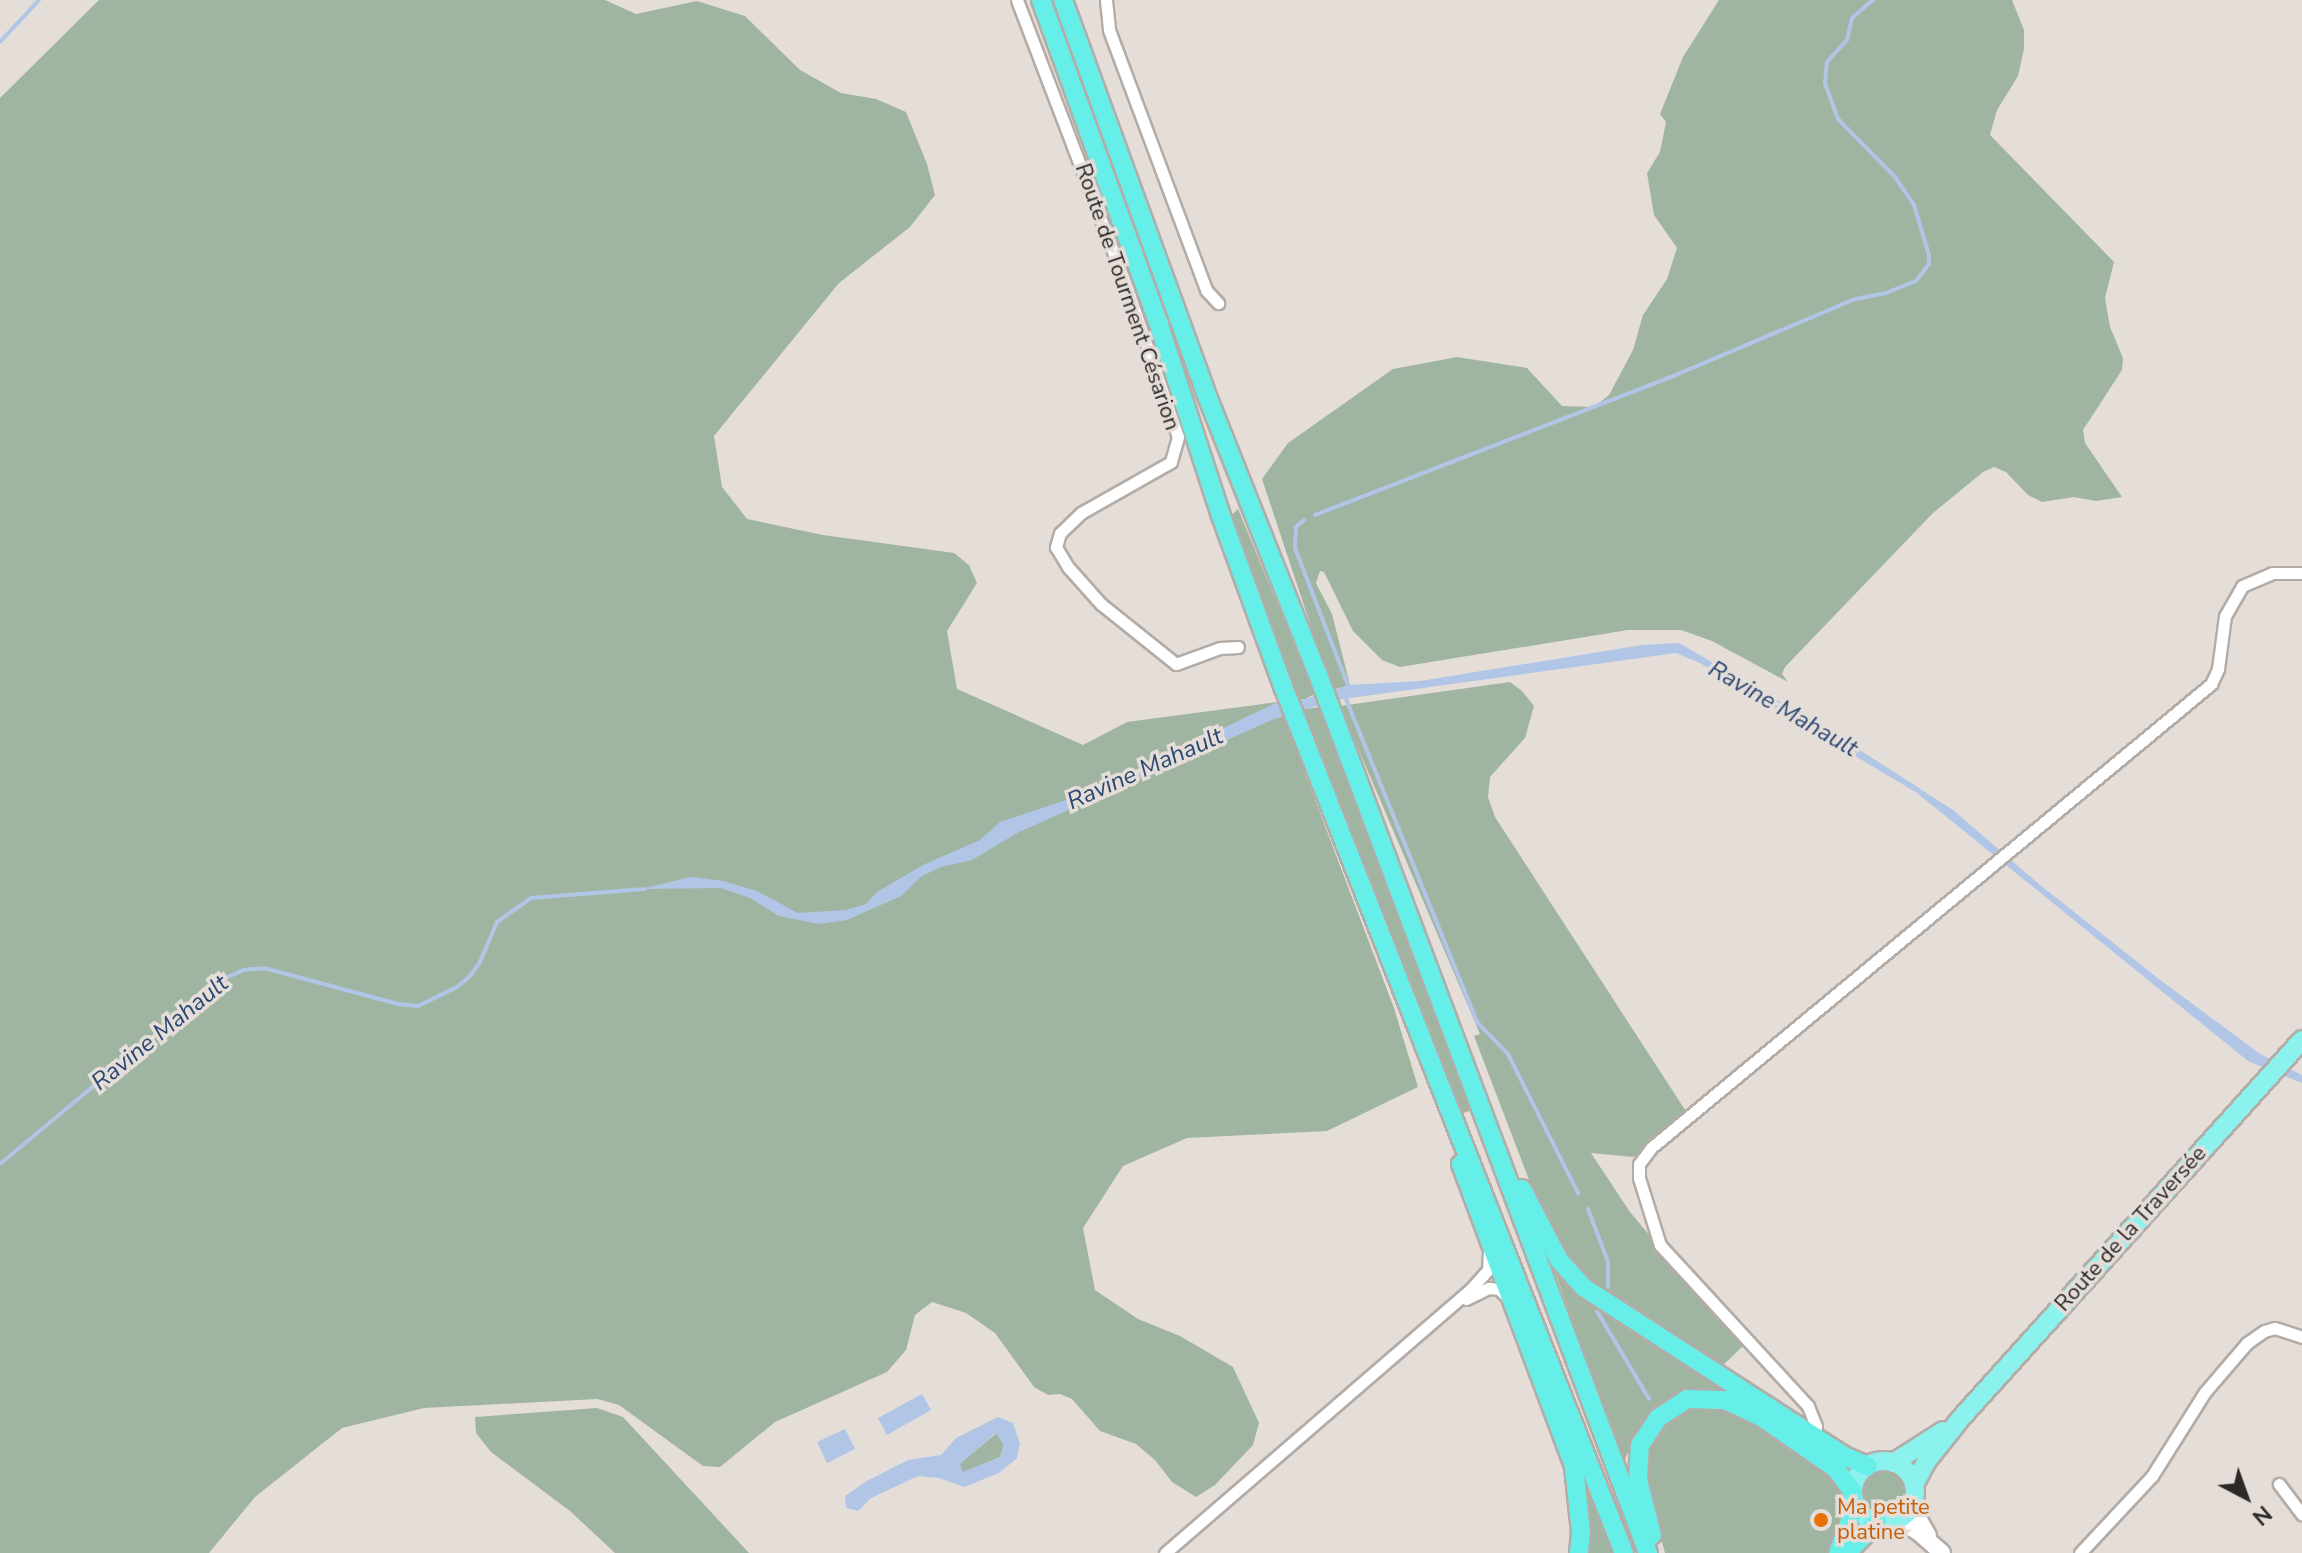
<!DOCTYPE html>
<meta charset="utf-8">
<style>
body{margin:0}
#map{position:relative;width:2302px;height:1553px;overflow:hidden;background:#e5ddd8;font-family:"Nunito Sans",sans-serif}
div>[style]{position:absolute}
.green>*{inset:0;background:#a0b5a1}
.round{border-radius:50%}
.water>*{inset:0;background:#b1c6e6}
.stream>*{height:4px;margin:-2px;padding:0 2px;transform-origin:2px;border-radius:2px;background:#b1c6e6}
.roads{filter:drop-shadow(2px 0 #b3aca7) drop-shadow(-2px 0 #b3aca7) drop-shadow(0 2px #b3aca7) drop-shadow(0 -2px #b3aca7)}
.minor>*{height:11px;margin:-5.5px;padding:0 5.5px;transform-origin:5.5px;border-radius:5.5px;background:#fff}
.secondary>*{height:16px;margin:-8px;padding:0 8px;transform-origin:8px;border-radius:8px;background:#fff}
.primary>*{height:18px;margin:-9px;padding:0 9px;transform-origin:9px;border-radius:9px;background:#8cf2ee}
.primary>.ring{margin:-9px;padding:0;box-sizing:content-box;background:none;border:18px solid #8cf2ee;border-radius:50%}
.trunk>*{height:18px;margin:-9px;padding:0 9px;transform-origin:9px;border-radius:9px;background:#66eee8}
.dots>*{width:22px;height:22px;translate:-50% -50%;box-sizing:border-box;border:4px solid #e5ddd8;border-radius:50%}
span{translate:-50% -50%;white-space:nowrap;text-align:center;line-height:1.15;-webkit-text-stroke:7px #e5ddd8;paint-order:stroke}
.street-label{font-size:22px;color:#2c2927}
.food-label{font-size:22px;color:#c56008}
.left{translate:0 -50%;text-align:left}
.water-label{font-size:24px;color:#2b4873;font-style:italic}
.north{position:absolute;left:2206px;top:1457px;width:80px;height:80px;-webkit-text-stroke:6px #e5ddd8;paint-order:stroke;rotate:139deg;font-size:22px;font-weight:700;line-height:32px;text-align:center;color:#2c2927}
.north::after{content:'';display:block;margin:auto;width:28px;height:36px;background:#2c2927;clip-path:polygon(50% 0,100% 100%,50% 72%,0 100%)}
</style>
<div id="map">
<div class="green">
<div style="clip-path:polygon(99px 0,605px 0,636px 14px,697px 1px,745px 16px,800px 70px,841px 93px,876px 99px,906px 112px,927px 164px,935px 195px,910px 227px,839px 283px,714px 436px,722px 487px,747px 519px,823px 535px,954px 553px,969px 565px,977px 583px,947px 631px,957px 689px,1083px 745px,1127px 722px,1278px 702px,1394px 1008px,1418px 1087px,1327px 1131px,1187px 1138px,1123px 1166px,1083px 1228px,1095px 1290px,1138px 1319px,1180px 1336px,1233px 1367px,1259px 1423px,1253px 1445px,1215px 1485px,1196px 1497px,1172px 1482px,1155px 1460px,1136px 1444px,1100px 1431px,1072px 1399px,1060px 1394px,1048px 1395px,1034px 1387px,995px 1333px,966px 1313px,932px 1302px,915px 1315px,906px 1350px,887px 1372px,775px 1422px,720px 1467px,703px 1466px,619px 1405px,597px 1399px,424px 1408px,342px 1428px,255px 1497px,209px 1553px,0 1553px,0 98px)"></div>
<div style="clip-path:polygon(1719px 0,2012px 0,2024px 30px,2024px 49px,2018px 76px,1997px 110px,1990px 135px,2114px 262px,2105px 298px,2110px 327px,2123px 358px,2122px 370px,2083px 430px,2085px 443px,2122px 497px,2096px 501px,2074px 497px,2042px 502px,2028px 495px,2006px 472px,1994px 467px,1983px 472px,1933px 513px,1785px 667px,1782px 674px,1788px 682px,1712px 641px,1681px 630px,1628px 630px,1400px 667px,1382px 660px,1353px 631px,1324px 572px,1320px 571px,1316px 583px,1332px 614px,1350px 685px,1332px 690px,1262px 479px,1288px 443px,1393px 369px,1457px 357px,1527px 368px,1562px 406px,1594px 407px,1609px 395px,1633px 350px,1643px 315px,1667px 279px,1677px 248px,1654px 215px,1647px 173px,1660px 152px,1666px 122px,1660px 114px,1683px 57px)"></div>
<div style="clip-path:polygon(1238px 509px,1315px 694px,1305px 699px,1296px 700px,1230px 517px)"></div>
<div style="clip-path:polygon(1510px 682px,1522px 691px,1534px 706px,1525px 738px,1490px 777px,1488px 797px,1495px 817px,1689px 1116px,1647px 1152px,1633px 1157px,1591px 1153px,1630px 1212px,1743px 1346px,1718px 1370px,1617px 1304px,1571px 1266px,1539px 1206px,1474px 1036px,1480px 1034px,1340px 706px)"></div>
<div style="clip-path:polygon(1319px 707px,1386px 887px,1473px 1110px,1460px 1114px,1433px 1036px,1301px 710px)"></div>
<div style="clip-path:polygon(1557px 1270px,1586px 1296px,1723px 1391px,1699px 1389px,1660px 1404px,1642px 1422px,1624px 1461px,1555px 1272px)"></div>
<div style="clip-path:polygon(1703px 1401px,1757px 1421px,1827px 1471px,1843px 1498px,1845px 1517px,1839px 1538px,1827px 1553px,1665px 1553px,1644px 1476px,1652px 1431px,1665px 1416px)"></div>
<div style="clip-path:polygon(597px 1408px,623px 1417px,749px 1553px,615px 1553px,570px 1511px,491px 1452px,476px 1433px,475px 1417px)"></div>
<div style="clip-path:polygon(997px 1433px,1004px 1445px,1000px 1457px,963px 1473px,959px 1464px)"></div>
<div class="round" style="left:1860px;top:1469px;width:48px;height:48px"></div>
<div style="clip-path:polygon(1581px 1471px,1612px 1553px,1583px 1553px)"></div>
</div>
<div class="water">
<div style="clip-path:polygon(1679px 643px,1824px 727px,1953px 810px,2040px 885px,2159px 979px,2260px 1054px,2302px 1075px,2302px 1083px,2248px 1061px,1917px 793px,1700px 663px,1676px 653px,1336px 700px,1274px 719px,1019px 832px,972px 860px,941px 867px,922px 876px,901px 896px,847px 920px,819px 924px,779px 916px,750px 898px,721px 888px,642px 889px,690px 877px,723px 881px,757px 891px,798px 913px,846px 910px,866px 904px,877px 892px,923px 865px,980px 840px,1000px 822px,1090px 792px,1278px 702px,1305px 699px,1350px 685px,1420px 681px,1642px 645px)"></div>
<div style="clip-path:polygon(922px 1394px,931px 1410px,887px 1435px,878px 1418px)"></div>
<div style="clip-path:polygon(evenodd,998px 1417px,1013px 1423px,1020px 1444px,1017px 1458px,999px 1473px,964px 1487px,939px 1478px,918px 1476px,871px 1498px,858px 1511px,846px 1508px,845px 1496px,867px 1481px,908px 1460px,941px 1455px,956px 1438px,998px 1417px,996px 1433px,1004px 1445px,1000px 1457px,963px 1472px,960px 1464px,996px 1433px)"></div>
<div style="clip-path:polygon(845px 1429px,855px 1449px,827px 1463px,817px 1442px)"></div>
</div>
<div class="stream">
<div style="left:0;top:42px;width:57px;rotate:-47.1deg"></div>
<div style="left:1315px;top:515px;width:389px;rotate:-21.2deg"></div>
<div style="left:1678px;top:374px;width:192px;rotate:-23deg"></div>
<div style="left:1855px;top:299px;width:32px;rotate:-11deg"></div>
<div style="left:1886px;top:293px;width:32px;rotate:-22deg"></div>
<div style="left:1916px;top:281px;width:21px;rotate:-53deg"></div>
<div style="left:1929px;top:264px;width:9px;rotate:-90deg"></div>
<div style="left:1929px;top:255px;width:52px;rotate:-106.7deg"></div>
<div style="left:1914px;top:205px;width:34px;rotate:-124deg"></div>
<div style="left:1895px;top:177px;width:81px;rotate:-134.5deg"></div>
<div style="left:1838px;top:119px;width:37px;rotate:-110deg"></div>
<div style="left:1825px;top:84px;width:22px;rotate:-85deg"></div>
<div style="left:1827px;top:62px;width:30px;rotate:-48deg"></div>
<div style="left:1847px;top:40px;width:23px;rotate:-77deg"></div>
<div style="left:1852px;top:18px;width:28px;rotate:-41deg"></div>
<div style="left:1304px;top:520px;width:11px;rotate:139deg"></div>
<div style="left:1296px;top:527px;width:21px;rotate:93deg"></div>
<div style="left:1295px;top:548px;width:150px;rotate:68.9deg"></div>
<div style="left:1346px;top:699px;width:349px;rotate:67.9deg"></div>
<div style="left:1477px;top:1022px;width:45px;rotate:45.9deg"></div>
<div style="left:1508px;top:1054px;width:156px;rotate:63.3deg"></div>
<div style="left:0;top:1164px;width:288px;rotate:-39.8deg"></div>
<div style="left:221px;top:980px;width:24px;rotate:-24deg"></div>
<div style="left:243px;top:970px;width:21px;rotate:-5deg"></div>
<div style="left:264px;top:968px;width:139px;rotate:15deg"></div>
<div style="left:398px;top:1004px;width:20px;rotate:6deg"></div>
<div style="left:418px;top:1006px;width:43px;rotate:-26deg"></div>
<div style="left:457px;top:987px;width:17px;rotate:-40deg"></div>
<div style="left:470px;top:976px;width:17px;rotate:-54deg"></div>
<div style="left:480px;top:962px;width:43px;rotate:-67deg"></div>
<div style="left:497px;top:922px;width:42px;rotate:-35.2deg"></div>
<div style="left:531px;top:898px;width:114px;rotate:-4.5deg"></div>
<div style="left:1588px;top:1209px;width:57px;rotate:69.3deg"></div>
<div style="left:1608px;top:1262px;width:25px;rotate:90deg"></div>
<div style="left:1597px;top:1311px;width:102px;rotate:59.4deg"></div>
</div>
<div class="roads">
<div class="minor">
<div style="left:1017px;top:0;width:311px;rotate:69.1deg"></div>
<div style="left:1128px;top:291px;width:154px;rotate:71.1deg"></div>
<div style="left:1178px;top:437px;width:26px;rotate:106deg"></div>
<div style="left:1171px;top:462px;width:103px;rotate:150.5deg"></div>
<div style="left:1081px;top:513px;width:29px;rotate:136deg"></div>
<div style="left:1060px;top:533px;width:15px;rotate:106deg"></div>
<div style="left:1056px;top:547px;width:23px;rotate:59deg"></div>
<div style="left:1068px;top:567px;width:50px;rotate:48.3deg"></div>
<div style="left:1101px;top:604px;width:96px;rotate:38.7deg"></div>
<div style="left:1176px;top:664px;width:47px;rotate:-20deg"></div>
<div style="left:1220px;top:648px;width:18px;rotate:-3deg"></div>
<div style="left:1106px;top:0;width:30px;rotate:84deg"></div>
<div style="left:1109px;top:30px;width:278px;rotate:69.5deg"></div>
<div style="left:1206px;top:290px;width:18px;rotate:47deg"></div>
<div style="left:1466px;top:1299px;width:25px;rotate:-26deg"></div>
<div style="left:1489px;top:1288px;width:10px;rotate:6deg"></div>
<div style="left:1499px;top:1289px;width:11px;rotate:45deg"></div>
<div style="left:1814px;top:1437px;width:11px;rotate:-80deg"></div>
<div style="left:1816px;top:1426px;width:22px;rotate:-112deg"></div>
<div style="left:1808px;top:1406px;width:219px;rotate:-132.6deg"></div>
<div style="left:1660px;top:1245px;width:70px;rotate:-107.4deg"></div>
<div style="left:1639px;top:1178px;width:14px;rotate:-90deg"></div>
<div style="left:1639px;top:1164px;width:21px;rotate:-53deg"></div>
<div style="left:1652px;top:1147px;width:726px;rotate:-39.63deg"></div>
<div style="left:2211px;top:684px;width:17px;rotate:-65deg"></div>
<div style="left:2218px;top:669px;width:53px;rotate:-82.5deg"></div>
<div style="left:2225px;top:616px;width:34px;rotate:-60deg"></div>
<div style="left:2242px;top:586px;width:33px;rotate:-23deg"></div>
<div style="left:2272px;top:573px;width:30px"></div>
<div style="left:2279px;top:1484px;width:38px;rotate:53deg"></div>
<div style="left:1165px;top:1553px;width:401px;rotate:-40.8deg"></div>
<div style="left:1469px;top:1291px;width:28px;rotate:-48deg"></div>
<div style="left:1488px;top:1270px;width:17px;rotate:-87deg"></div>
<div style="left:2080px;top:1553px;width:105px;rotate:-46.9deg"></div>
<div style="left:2152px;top:1476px;width:99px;rotate:-57.8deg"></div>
<div style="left:2205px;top:1392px;width:65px;rotate:-49.4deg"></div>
<div style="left:2247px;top:1343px;width:21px;rotate:-35deg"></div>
<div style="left:2264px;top:1331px;width:11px;rotate:-15deg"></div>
<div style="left:2275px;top:1328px;width:28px;rotate:18deg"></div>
</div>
<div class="secondary">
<div style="left:1911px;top:1506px;width:34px;rotate:60deg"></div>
<div style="left:1897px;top:1520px;width:23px;rotate:29deg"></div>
<div style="left:1917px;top:1531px;width:33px;rotate:41deg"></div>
</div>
<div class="primary">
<div class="ring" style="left:1853px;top:1461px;width:44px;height:44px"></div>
<div style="left:1893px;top:1463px;width:59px;rotate:-32.6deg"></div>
<div style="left:1914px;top:1485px;width:26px;rotate:-62deg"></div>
<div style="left:1926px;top:1462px;width:56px;rotate:-51.5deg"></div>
<div style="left:1961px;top:1418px;width:509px;rotate:-47.95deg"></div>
</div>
<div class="trunk">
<div style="left:1041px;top:0;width:346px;rotate:70deg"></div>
<div style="left:1159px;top:325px;width:198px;rotate:72deg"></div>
<div style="left:1220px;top:513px;width:184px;rotate:70deg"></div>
<div style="left:1283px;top:686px;width:932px;rotate:68.53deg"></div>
<div style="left:1063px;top:0;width:416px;rotate:70deg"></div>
<div style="left:1205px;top:391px;width:302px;rotate:68.3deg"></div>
<div style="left:1317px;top:672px;width:941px;rotate:69.41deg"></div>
<div style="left:1461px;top:1164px;width:323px;rotate:69.5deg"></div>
<div style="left:1574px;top:1467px;width:66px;rotate:83.9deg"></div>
<div style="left:1581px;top:1533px;width:20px;rotate:96deg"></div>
<div style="left:1522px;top:1189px;width:80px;rotate:62.5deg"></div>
<div style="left:1559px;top:1260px;width:36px;rotate:48deg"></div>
<div style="left:1583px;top:1287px;width:311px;rotate:32.9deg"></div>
<div style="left:1844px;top:1456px;width:26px;rotate:23deg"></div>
<div style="left:1652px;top:1535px;width:57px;rotate:-104.3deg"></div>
<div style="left:1638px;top:1480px;width:35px;rotate:-87deg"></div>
<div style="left:1640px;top:1445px;width:32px;rotate:-56deg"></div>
<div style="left:1658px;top:1418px;width:35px;rotate:-33deg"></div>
<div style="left:1687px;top:1399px;width:38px;rotate:2deg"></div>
<div style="left:1725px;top:1400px;width:42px;rotate:25.3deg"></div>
<div style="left:1763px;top:1418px;width:89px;rotate:34.9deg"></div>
<div style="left:1836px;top:1469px;width:29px;rotate:54deg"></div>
<div style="left:1838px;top:1553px;width:52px;rotate:-69.8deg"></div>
<div style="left:1847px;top:1553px;width:43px;rotate:-45.9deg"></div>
</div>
</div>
<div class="dots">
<div style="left:1821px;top:1520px;background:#e8710a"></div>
</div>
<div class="street-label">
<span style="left:1127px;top:297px;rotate:71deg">Route de Tourment Césarion</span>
<span style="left:2131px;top:1229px;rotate:-48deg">Route de la Traversée</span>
</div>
<div class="food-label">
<span class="left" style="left:1837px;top:1520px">Ma petite<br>platine</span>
</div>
<div class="water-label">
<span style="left:1783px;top:709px;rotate:30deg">Ravine Mahault</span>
<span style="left:1145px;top:769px;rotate:-24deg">Ravine Mahault</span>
<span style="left:160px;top:1033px;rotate:-39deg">Ravine Mahault</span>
</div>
<div class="north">N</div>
</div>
